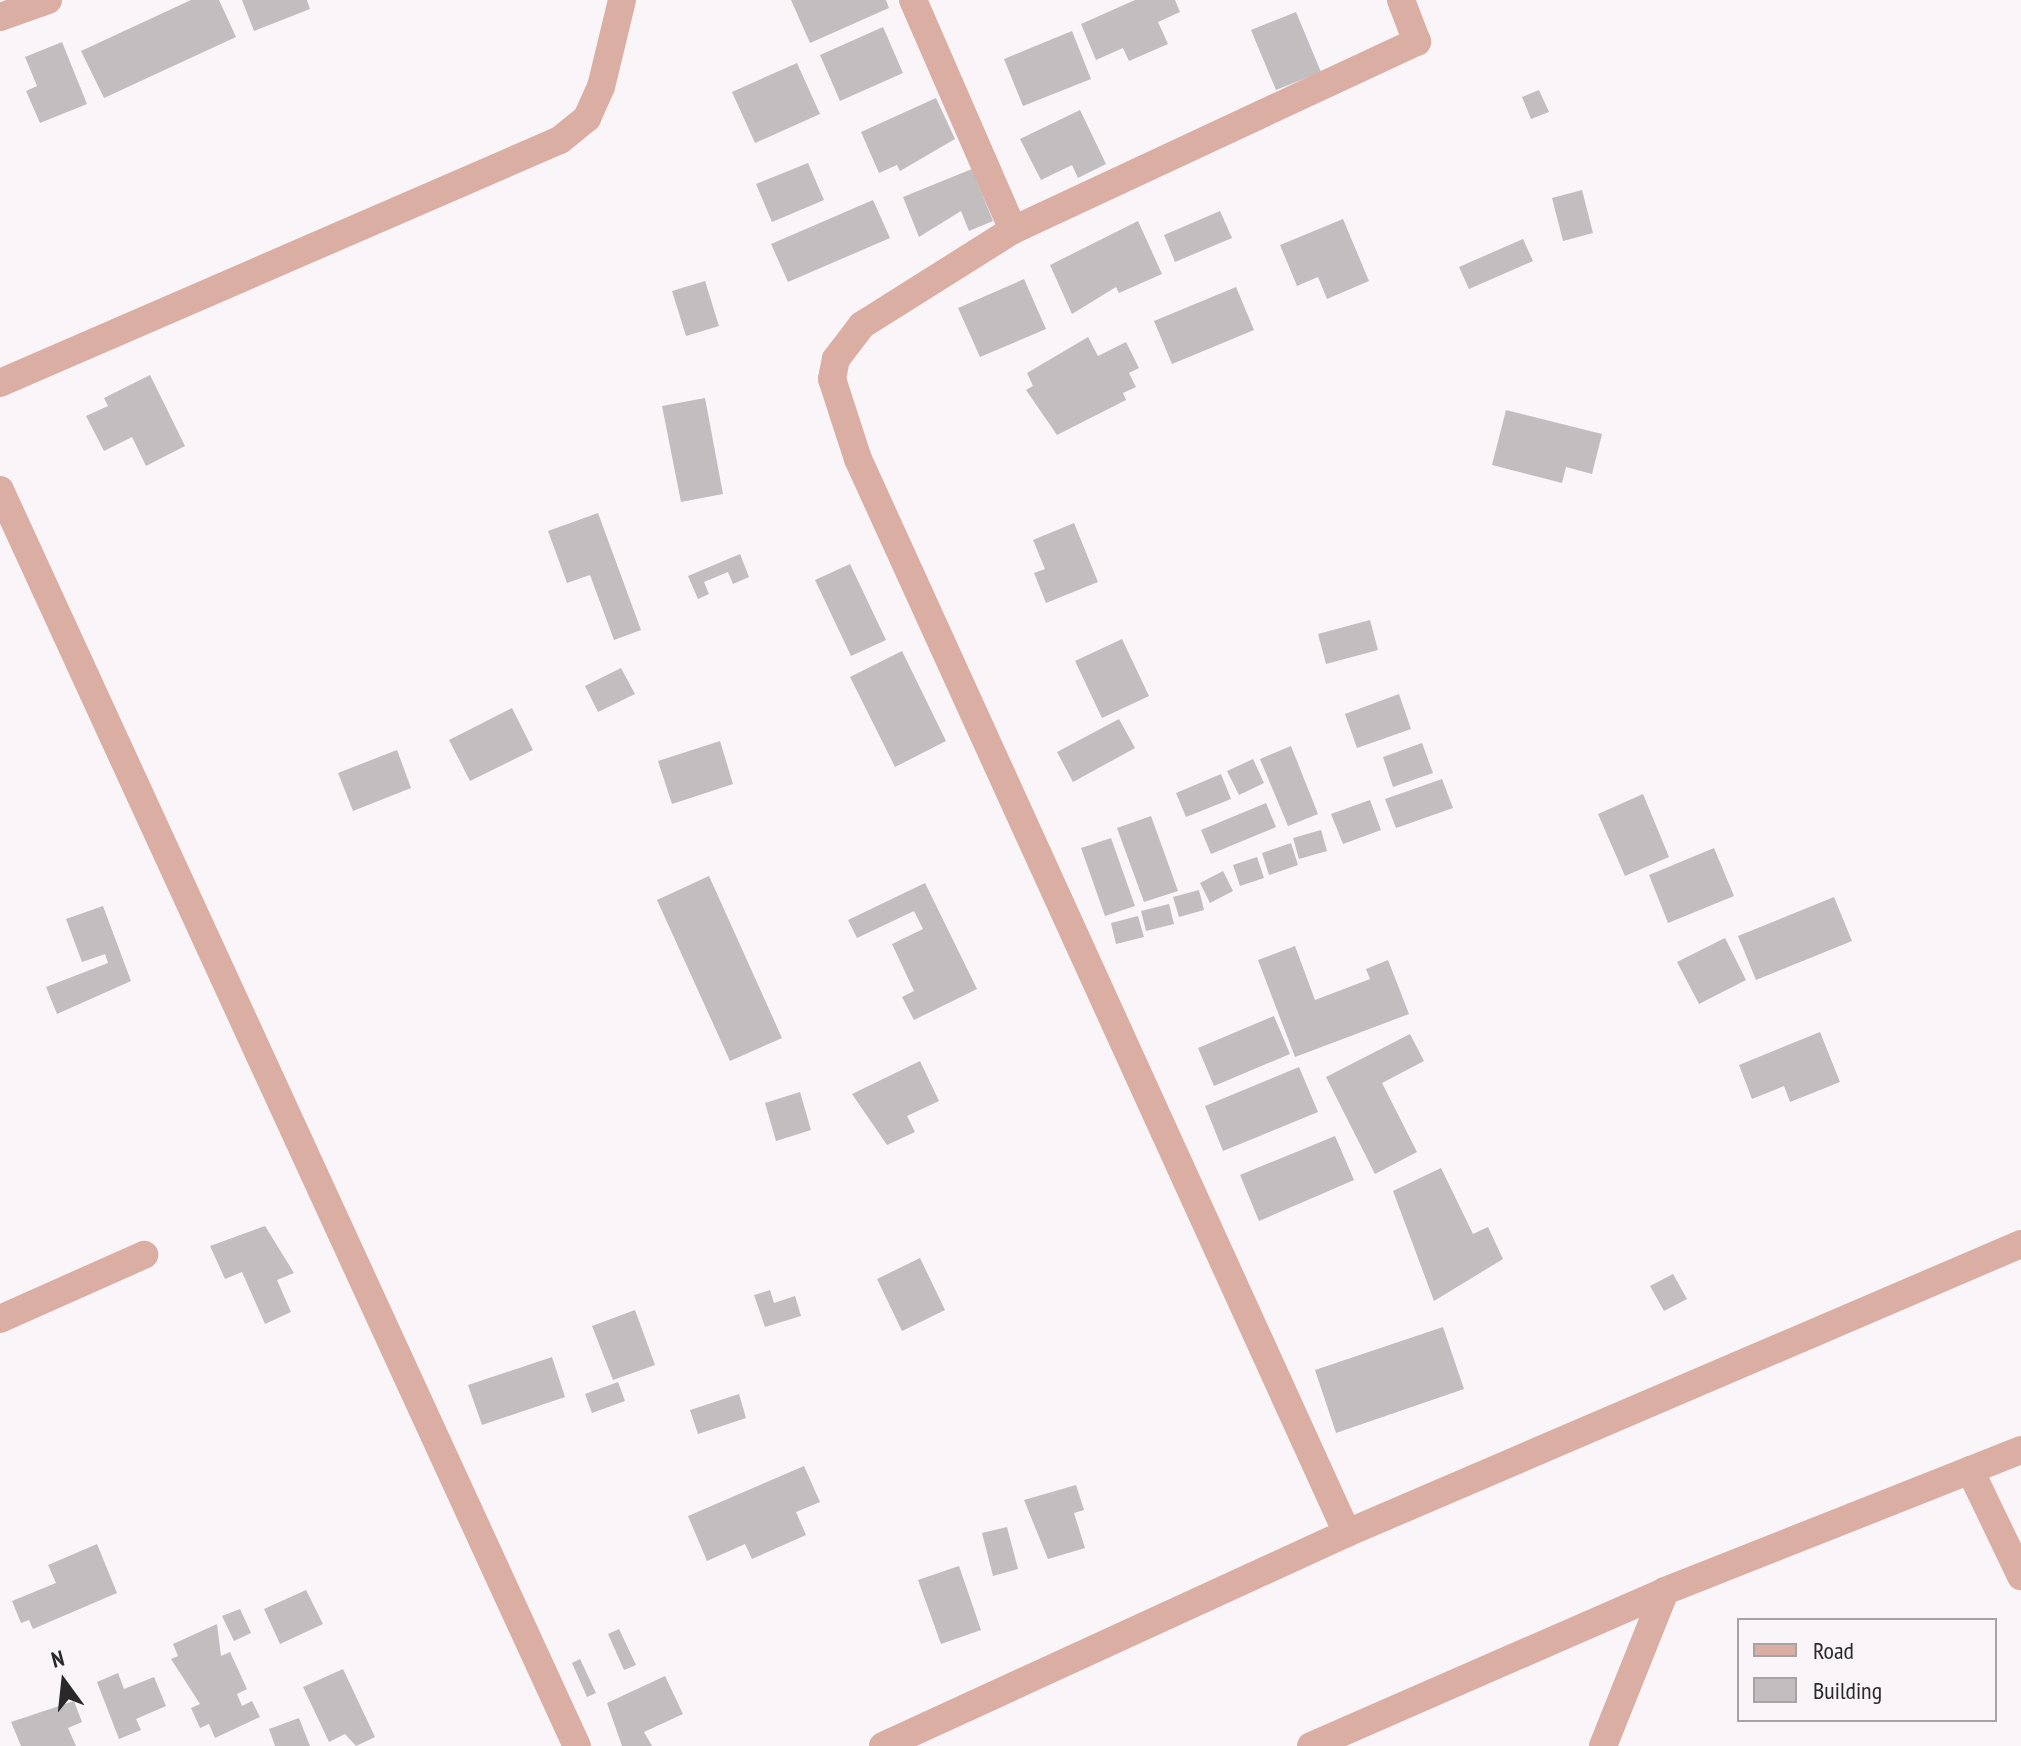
<!DOCTYPE html>
<style>
body{margin:0}
#map{position:relative;width:2021px;height:1746px;overflow:hidden;background:#f9f5f9;font-family:"PT Sans Narrow",sans-serif}
div>[style]{position:absolute}
.building>*{inset:0;background:#c2bdbf}
.minor>*{height:28px;margin:-14px;padding:0 14px;transform-origin:14px;border-radius:14px;background:#dbaea3}
span{translate:-50% -50%;white-space:nowrap;text-align:center;line-height:1.15;-webkit-text-stroke:6px #f9f5f9;paint-order:stroke}
.legend{position:absolute;left:1737px;top:1618px;width:260px;height:104px;box-sizing:border-box;background:#f9f5f9;border:2px solid #a6a3a6;margin:0;padding:10px 14px;list-style:none;font-size:24px;color:#2a292a}
.legend li{display:flex;align-items:center;gap:16px;height:40px}
.legend b{width:40px;border:2px solid #a6a3a6}
.north{position:absolute;left:24px;top:1642px;width:80px;height:80px;-webkit-text-stroke:6px #f9f5f9;paint-order:stroke;rotate:345deg;font-size:22px;font-weight:700;line-height:32px;text-align:center;color:#2a292a}
.north::after{content:'';display:block;margin:auto;width:28px;height:36px;background:#2a292a;clip-path:polygon(50% 0,100% 100%,50% 72%,0 100%)}
</style>
<div id="map">
<div class="building">
<div style="clip-path:polygon(191px 0,219px 0,236px 37px,104px 98px,81px 51px)"></div>
<div style="clip-path:polygon(242px 0,307px 0,310px 9px,254px 31px)"></div>
<div style="clip-path:polygon(791px 0,886px 0,889px 8px,810px 43px)"></div>
<div style="clip-path:polygon(1135px 0,1175px 0,1180px 12px,1158px 22px,1168px 44px,1129px 61px,1123px 48px,1096px 60px,1081px 24px)"></div>
<div style="clip-path:polygon(1296px 12px,1321px 72px,1276px 90px,1251px 30px)"></div>
<div style="clip-path:polygon(883px 27px,903px 73px,840px 101px,820px 55px)"></div>
<div style="clip-path:polygon(1072px 31px,1091px 79px,1023px 106px,1004px 59px)"></div>
<div style="clip-path:polygon(62px 42px,87px 104px,40px 123px,26px 91px,37px 86px,25px 57px)"></div>
<div style="clip-path:polygon(797px 63px,820px 114px,755px 143px,732px 92px)"></div>
<div style="clip-path:polygon(1539px 90px,1549px 112px,1531px 119px,1522px 97px)"></div>
<div style="clip-path:polygon(936px 98px,955px 139px,900px 171px,897px 165px,879px 173px,861px 132px)"></div>
<div style="clip-path:polygon(1080px 110px,1106px 164px,1078px 178px,1072px 165px,1041px 180px,1020px 139px)"></div>
<div style="clip-path:polygon(808px 163px,824px 200px,772px 222px,756px 184px)"></div>
<div style="clip-path:polygon(972px 169px,993px 221px,969px 231px,961px 211px,919px 237px,903px 197px)"></div>
<div style="clip-path:polygon(1582px 190px,1593px 233px,1563px 241px,1552px 198px)"></div>
<div style="clip-path:polygon(873px 200px,890px 238px,788px 282px,771px 244px)"></div>
<div style="clip-path:polygon(1220px 211px,1232px 238px,1175px 262px,1164px 235px)"></div>
<div style="clip-path:polygon(1343px 219px,1369px 281px,1327px 299px,1318px 277px,1297px 286px,1280px 245px)"></div>
<div style="clip-path:polygon(1138px 221px,1162px 274px,1119px 293px,1116px 287px,1072px 314px,1050px 265px)"></div>
<div style="clip-path:polygon(1523px 239px,1533px 261px,1469px 289px,1459px 267px)"></div>
<div style="clip-path:polygon(1024px 279px,1046px 329px,980px 357px,958px 308px)"></div>
<div style="clip-path:polygon(705px 281px,719px 326px,686px 336px,672px 291px)"></div>
<div style="clip-path:polygon(1236px 287px,1254px 330px,1172px 364px,1154px 321px)"></div>
<div style="clip-path:polygon(1088px 337px,1098px 356px,1126px 342px,1139px 368px,1129px 373px,1136px 387px,1123px 393px,1126px 400px,1057px 435px,1026px 390px,1033px 386px,1027px 373px)"></div>
<div style="clip-path:polygon(150px 375px,185px 446px,146px 466px,132px 437px,104px 451px,86px 416px,108px 406px,104px 398px)"></div>
<div style="clip-path:polygon(705px 398px,723px 494px,681px 502px,662px 406px)"></div>
<div style="clip-path:polygon(1506px 410px,1602px 434px,1592px 474px,1566px 467px,1562px 483px,1492px 465px)"></div>
<div style="clip-path:polygon(598px 513px,641px 630px,614px 640px,590px 575px,567px 583px,548px 531px)"></div>
<div style="clip-path:polygon(1074px 523px,1098px 582px,1046px 603px,1034px 573px,1045px 569px,1033px 540px)"></div>
<div style="clip-path:polygon(740px 554px,749px 577px,733px 584px,728px 572px,704px 582px,709px 594px,698px 599px,688px 576px)"></div>
<div style="clip-path:polygon(850px 564px,886px 640px,851px 656px,815px 580px)"></div>
<div style="clip-path:polygon(1370px 620px,1378px 650px,1326px 664px,1318px 634px)"></div>
<div style="clip-path:polygon(1122px 639px,1149px 696px,1102px 718px,1075px 661px)"></div>
<div style="clip-path:polygon(902px 651px,946px 741px,895px 767px,850px 677px)"></div>
<div style="clip-path:polygon(621px 668px,635px 694px,598px 712px,585px 686px)"></div>
<div style="clip-path:polygon(1399px 694px,1411px 729px,1357px 748px,1345px 714px)"></div>
<div style="clip-path:polygon(512px 708px,533px 750px,470px 781px,449px 740px)"></div>
<div style="clip-path:polygon(1119px 719px,1135px 748px,1073px 782px,1057px 752px)"></div>
<div style="clip-path:polygon(720px 741px,733px 784px,672px 804px,658px 761px)"></div>
<div style="clip-path:polygon(1422px 743px,1433px 773px,1393px 787px,1383px 757px)"></div>
<div style="clip-path:polygon(1291px 746px,1318px 814px,1288px 826px,1260px 759px)"></div>
<div style="clip-path:polygon(397px 750px,411px 788px,353px 811px,338px 773px)"></div>
<div style="clip-path:polygon(1253px 759px,1264px 783px,1239px 795px,1227px 771px)"></div>
<div style="clip-path:polygon(1221px 774px,1231px 799px,1186px 817px,1176px 793px)"></div>
<div style="clip-path:polygon(1442px 779px,1453px 808px,1396px 828px,1385px 799px)"></div>
<div style="clip-path:polygon(1643px 794px,1669px 857px,1625px 876px,1598px 814px)"></div>
<div style="clip-path:polygon(1370px 800px,1381px 830px,1343px 844px,1331px 814px)"></div>
<div style="clip-path:polygon(1266px 803px,1276px 827px,1211px 854px,1201px 830px)"></div>
<div style="clip-path:polygon(1151px 816px,1178px 891px,1144px 902px,1117px 828px)"></div>
<div style="clip-path:polygon(1321px 830px,1327px 851px,1299px 859px,1293px 838px)"></div>
<div style="clip-path:polygon(1111px 838px,1135px 906px,1105px 916px,1081px 848px)"></div>
<div style="clip-path:polygon(1291px 843px,1298px 865px,1269px 875px,1262px 853px)"></div>
<div style="clip-path:polygon(1714px 848px,1734px 896px,1668px 923px,1649px 875px)"></div>
<div style="clip-path:polygon(1257px 857px,1264px 878px,1240px 886px,1233px 865px)"></div>
<div style="clip-path:polygon(1223px 871px,1233px 891px,1210px 903px,1200px 883px)"></div>
<div style="clip-path:polygon(709px 876px,782px 1038px,730px 1061px,657px 900px)"></div>
<div style="clip-path:polygon(925px 883px,977px 989px,914px 1020px,902px 997px,914px 991px,892px 944px,923px 929px,914px 911px,857px 938px,848px 920px)"></div>
<div style="clip-path:polygon(1199px 890px,1204px 910px,1179px 917px,1173px 897px)"></div>
<div style="clip-path:polygon(1834px 897px,1852px 941px,1756px 980px,1738px 936px)"></div>
<div style="clip-path:polygon(1169px 904px,1174px 924px,1146px 931px,1141px 911px)"></div>
<div style="clip-path:polygon(103px 906px,131px 981px,57px 1014px,46px 987px,108px 963px,105px 954px,82px 962px,66px 919px)"></div>
<div style="clip-path:polygon(1138px 916px,1144px 937px,1116px 944px,1111px 923px)"></div>
<div style="clip-path:polygon(1725px 938px,1746px 980px,1699px 1004px,1677px 962px)"></div>
<div style="clip-path:polygon(1295px 946px,1315px 1000px,1370px 979px,1366px 969px,1388px 960px,1409px 1014px,1295px 1057px,1258px 960px)"></div>
<div style="clip-path:polygon(1274px 1016px,1290px 1054px,1214px 1086px,1198px 1048px)"></div>
<div style="clip-path:polygon(1820px 1032px,1840px 1082px,1790px 1102px,1784px 1086px,1752px 1099px,1739px 1065px)"></div>
<div style="clip-path:polygon(1410px 1034px,1424px 1061px,1382px 1083px,1417px 1152px,1375px 1174px,1326px 1077px)"></div>
<div style="clip-path:polygon(920px 1061px,939px 1101px,907px 1116px,915px 1132px,887px 1145px,852px 1094px)"></div>
<div style="clip-path:polygon(1299px 1067px,1318px 1112px,1223px 1151px,1205px 1106px)"></div>
<div style="clip-path:polygon(800px 1092px,811px 1130px,776px 1141px,765px 1103px)"></div>
<div style="clip-path:polygon(1335px 1136px,1354px 1180px,1259px 1221px,1240px 1175px)"></div>
<div style="clip-path:polygon(1441px 1168px,1473px 1234px,1488px 1227px,1503px 1259px,1434px 1301px,1393px 1191px)"></div>
<div style="clip-path:polygon(265px 1226px,294px 1273px,277px 1280px,291px 1312px,265px 1324px,242px 1272px,225px 1279px,210px 1246px)"></div>
<div style="clip-path:polygon(920px 1258px,945px 1310px,902px 1331px,877px 1279px)"></div>
<div style="clip-path:polygon(1673px 1274px,1687px 1299px,1664px 1311px,1650px 1286px)"></div>
<div style="clip-path:polygon(770px 1290px,774px 1303px,795px 1296px,801px 1316px,765px 1327px,754px 1295px)"></div>
<div style="clip-path:polygon(635px 1310px,655px 1365px,613px 1380px,592px 1326px)"></div>
<div style="clip-path:polygon(1443px 1327px,1464px 1389px,1336px 1433px,1315px 1370px)"></div>
<div style="clip-path:polygon(552px 1357px,565px 1397px,482px 1425px,468px 1385px)"></div>
<div style="clip-path:polygon(618px 1382px,625px 1401px,592px 1413px,585px 1394px)"></div>
<div style="clip-path:polygon(739px 1394px,746px 1418px,698px 1434px,690px 1410px)"></div>
<div style="clip-path:polygon(804px 1466px,820px 1502px,796px 1512px,806px 1535px,752px 1559px,745px 1544px,707px 1561px,688px 1516px)"></div>
<div style="clip-path:polygon(1076px 1485px,1084px 1510px,1074px 1513px,1085px 1548px,1048px 1559px,1024px 1500px)"></div>
<div style="clip-path:polygon(1007px 1527px,1018px 1569px,993px 1576px,982px 1533px)"></div>
<div style="clip-path:polygon(97px 1544px,117px 1593px,33px 1629px,29px 1620px,21px 1623px,12px 1601px,56px 1583px,48px 1565px)"></div>
<div style="clip-path:polygon(959px 1566px,981px 1630px,941px 1644px,918px 1580px)"></div>
<div style="clip-path:polygon(306px 1590px,323px 1624px,280px 1644px,264px 1609px)"></div>
<div style="clip-path:polygon(240px 1609px,251px 1633px,234px 1641px,222px 1616px)"></div>
<div style="clip-path:polygon(217px 1624px,221px 1656px,230px 1652px,247px 1689px,237px 1694px,242px 1706px,252px 1701px,260px 1717px,215px 1738px,209px 1724px,200px 1728px,191px 1708px,200px 1704px,171px 1659px,178px 1656px,173px 1644px)"></div>
<div style="clip-path:polygon(619px 1629px,636px 1665px,624px 1670px,608px 1634px)"></div>
<div style="clip-path:polygon(580px 1659px,596px 1693px,587px 1697px,572px 1663px)"></div>
<div style="clip-path:polygon(343px 1669px,375px 1737px,356px 1746px,345px 1734px,329px 1742px,303px 1687px)"></div>
<div style="clip-path:polygon(118px 1673px,124px 1689px,154px 1677px,166px 1706px,136px 1719px,141px 1730px,119px 1739px,97px 1682px)"></div>
<div style="clip-path:polygon(665px 1676px,683px 1714px,644px 1732px,652px 1746px,622px 1746px,607px 1703px)"></div>
<div style="clip-path:polygon(74px 1701px,82px 1722px,68px 1728px,76px 1746px,21px 1746px,11px 1722px)"></div>
<div style="clip-path:polygon(299px 1718px,310px 1746px,275px 1746px,269px 1729px)"></div>
</div>
<div class="minor">
<div style="left:913px;top:0;width:251px;rotate:66.5deg"></div>
<div style="left:0;top:17px;width:51px;rotate:-19.5deg"></div>
<div style="left:0;top:383px;width:610px;rotate:-23.46deg"></div>
<div style="left:560px;top:140px;width:35px;rotate:-39deg"></div>
<div style="left:587px;top:118px;width:34px;rotate:-66deg"></div>
<div style="left:601px;top:87px;width:89px;rotate:-76.4deg"></div>
<div style="left:0;top:490px;width:1382px;rotate:65.33deg"></div>
<div style="left:0;top:1319px;width:158px;rotate:-24deg"></div>
<div style="left:1970px;top:1470px;width:118px;rotate:64.3deg"></div>
<div style="left:1347px;top:1533px;width:1180px;rotate:-114.48deg"></div>
<div style="left:858px;top:459px;width:84px;rotate:-108deg"></div>
<div style="left:832px;top:379px;width:20px;rotate:-79deg"></div>
<div style="left:836px;top:359px;width:43px;rotate:-52.6deg"></div>
<div style="left:862px;top:325px;width:178px;rotate:-32.2deg"></div>
<div style="left:1013px;top:230px;width:446px;rotate:-25deg"></div>
<div style="left:1417px;top:42px;width:45px;rotate:-110.9deg"></div>
<div style="left:883px;top:1746px;width:511px;rotate:-24.66deg"></div>
<div style="left:1347px;top:1533px;width:733px;rotate:-23.21deg"></div>
<div style="left:1311px;top:1746px;width:386px;rotate:-23.6deg"></div>
<div style="left:1665px;top:1591px;width:383px;rotate:-21.6deg"></div>
<div style="left:1603px;top:1746px;width:167px;rotate:-68.2deg"></div>
</div>
<ul class="legend">
<li><b style="height:10px;background:#dbaea3"></b>Road</li>
<li><b style="height:22px;background:#c2bdbf"></b>Building</li>
</ul>
<div class="north">N</div>
</div>
